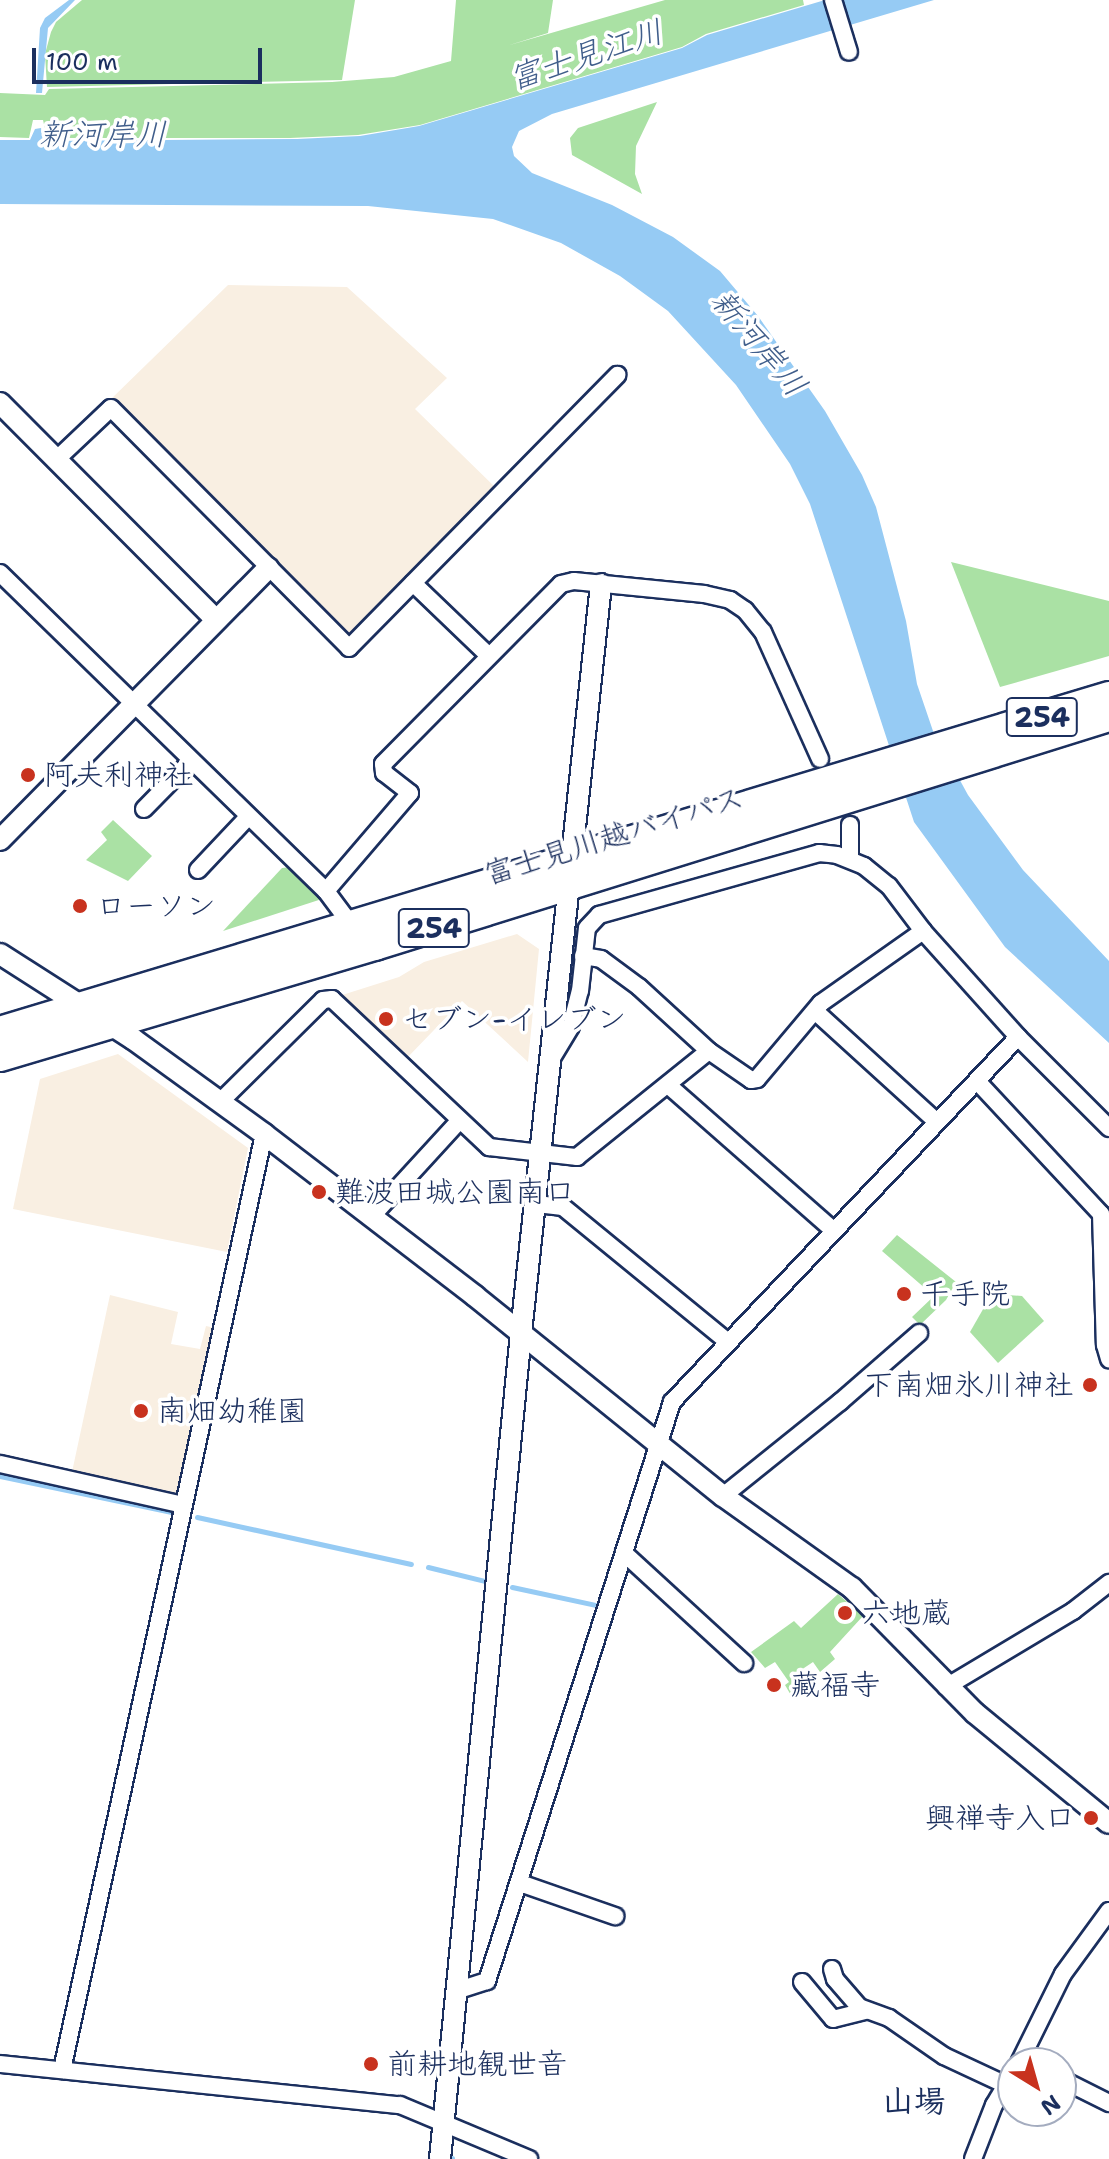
<!DOCTYPE html>
<meta charset="utf-8">
<style>
body{margin:0}
#map{position:relative;width:1109px;height:2159px;overflow:hidden;background:#fff;font-family:"Shantell Sans","Klee One",sans-serif}
div>[style]{position:absolute}
.built>*{inset:0;background:#f9efe2}
.green>*{inset:0;background:#aae1a4}
.water>*{inset:0;background:#96cbf4}
.stream>*{height:5px;margin:-2.5px;padding:0 2.5px;transform-origin:2.5px;border-radius:2.5px;background:#96cbf4}
.roads{filter:drop-shadow(2px 0 #1b2f5e) drop-shadow(-2px 0 #1b2f5e) drop-shadow(0 2px #1b2f5e) drop-shadow(0 -2px #1b2f5e)}
.minor>*{height:16px;margin:-8px;padding:0 8px;transform-origin:8px;border-radius:8px;background:#fff}
.tertiary>*{height:20px;margin:-10px;padding:0 10px;transform-origin:10px;border-radius:10px;background:#fff}
.trunk>*{height:28px;margin:-14px;padding:0 14px;transform-origin:14px;border-radius:14px;background:#fff}
.dots>*{width:22px;height:22px;translate:-50% -50%;box-sizing:border-box;border:4px solid #fff;border-radius:50%}
span{translate:-50% -50%;white-space:nowrap;text-align:center;line-height:1.15;-webkit-text-stroke:7px #fff;paint-order:stroke}
.shield-label span{padding:2px 6px;background:#fff;border:2px solid;border-radius:6px;-webkit-text-stroke-width:0}
.shield-label{font-size:28px;color:#1b2f5e;font-weight:700}
.poi-label{font-size:30px;color:#1b2f5e}
.left{translate:0 -50%;text-align:left}
.right{translate:-100% -50%;text-align:right}
.street-label{font-size:30px;color:#1b2f5e}
.water-label{font-size:32px;color:#405e8b;font-style:italic}
.neighbourhood-label{font-size:32px;color:#1b2f5e;font-weight:700}
.north{position:absolute;left:997px;top:2047px;width:80px;height:80px;box-sizing:border-box;background:#fff;border:2px solid #a4acbf;border-radius:50%;rotate:143deg;font-size:22px;font-weight:700;line-height:32px;text-align:center;color:#1b2f5e}
.north::after{content:'';display:block;margin:auto;width:28px;height:36px;background:#c8321e;clip-path:polygon(50% 0,100% 100%,50% 72%,0 100%)}
.scale{position:absolute;left:32px;top:48px;width:230px;height:36px;box-sizing:border-box;border:4px solid #1b2f5e;border-top:0;padding-left:10px;font-size:24px;line-height:28px;white-space:nowrap;color:#1b2f5e;-webkit-text-stroke:6px #fff;paint-order:stroke}
</style>
<div id="map">
<div class="built">
<div style="clip-path:polygon(228px 285px,347px 287px,447px 378px,415px 409px,497px 489px,353px 634px,340px 629px,110px 400px)"></div>
<div style="clip-path:polygon(517px 934px,539px 949px,528px 1062px,462px 1001px,406px 1059px,339px 996px,399px 977px,424px 962px)"></div>
<div style="clip-path:polygon(118px 1054px,248px 1148px,227px 1252px,13px 1209px,40px 1079px)"></div>
<div style="clip-path:polygon(110px 1295px,178px 1312px,171px 1344px,200px 1349px,206px 1326px,215px 1328px,180px 1492px,176px 1495px,72px 1472px)"></div>
</div>
<div class="green">
<div style="clip-path:polygon(82px 0,355px 0,342px 80px,47px 87px,45px 54px,51px 32px,56px 22px)"></div>
<div style="clip-path:polygon(456px 0,553px 0,548px 33px,506px 46px,665px 0,803px 0,804px 5px,706px 34px,682px 47px,420px 125px,358px 135px,290px 138px,47px 138px,43px 120px,33px 120px,29px 138px,0 137px,0 93px,45px 95px,49px 89px,332px 82px,394px 77px,451px 61px)"></div>
<div style="clip-path:polygon(657px 102px,636px 146px,635px 174px,642px 194px,572px 155px,570px 138px,578px 128px)"></div>
<div style="clip-path:polygon(951px 562px,1109px 601px,1109px 656px,1000px 687px)"></div>
<div style="clip-path:polygon(113px 820px,152px 856px,128px 881px,86px 860px,107px 840px,101px 832px)"></div>
<div style="clip-path:polygon(291px 867px,325px 898px,223px 931px,282px 868px)"></div>
<div style="clip-path:polygon(897px 1235px,956px 1282px,946px 1300px,920px 1325px,912px 1317px,934px 1296px,882px 1251px)"></div>
<div style="clip-path:polygon(1007px 1295px,1022px 1296px,1044px 1321px,998px 1363px,970px 1332px,986px 1304px)"></div>
<div style="clip-path:polygon(838px 1594px,863px 1616px,830px 1652px,835px 1659px,820px 1672px,813px 1662px,798px 1672px,807px 1687px,792px 1697px,785px 1685px,789px 1682px,775px 1662px,765px 1668px,751px 1652px,794px 1621px,801px 1628px)"></div>
</div>
<div class="water">
<div style="clip-path:polygon(69px 0,75px 0,48px 28px,42px 93px,36px 93px,40px 28px,45px 18px)"></div>
<div style="clip-path:polygon(825px 0,934px 0,552px 114px,519px 131px,512px 147px,514px 156px,532px 173px,612px 205px,673px 237px,720px 271px,758px 316px,825px 411px,862px 475px,876px 507px,906px 621px,917px 684px,933px 731px,968px 795px,1023px 870px,1109px 961px,1109px 1043px,1005px 947px,914px 822px,810px 504px,790px 464px,736px 385px,668px 311px,620px 276px,561px 243px,493px 219px,368px 206px,0 204px,0 140px,30px 140px,35px 129px,41px 128px,44px 141px,297px 139px,360px 136px,419px 126px,682px 48px,707px 35px)"></div>
</div>
<div class="stream">
<div style="left:0;top:1476px;width:179px;rotate:11.9deg"></div>
<div style="left:197px;top:1517px;width:219px;rotate:12.4deg"></div>
<div style="left:428px;top:1567px;width:59px;rotate:13.8deg"></div>
<div style="left:512px;top:1587px;width:91px;rotate:12.1deg"></div>
<div style="left:452px;top:2159px;width:1px;rotate:-90deg"></div>
</div>
<div class="roads">
<div class="minor">
<div style="left:833px;top:0;width:54px;rotate:72.9deg"></div>
<div style="left:57px;top:459px;width:74px;rotate:-43.4deg"></div>
<div style="left:111px;top:408px;width:338px;rotate:45.2deg"></div>
<div style="left:349px;top:648px;width:383px;rotate:-45.5deg"></div>
<div style="left:0;top:573px;width:455px;rotate:44.3deg"></div>
<div style="left:326px;top:891px;width:44px;rotate:53.4deg"></div>
<div style="left:413px;top:583px;width:105px;rotate:43.8deg"></div>
<div style="left:144px;top:809px;width:66px;rotate:-45.6deg"></div>
<div style="left:850px;top:825px;width:33px;rotate:90deg"></div>
<div style="left:198px;top:870px;width:73px;rotate:-46.7deg"></div>
<div style="left:326px;top:891px;width:129px;rotate:-49.4deg"></div>
<div style="left:410px;top:793px;width:33px;rotate:-142deg"></div>
<div style="left:384px;top:773px;width:9px;rotate:-96deg"></div>
<div style="left:383px;top:764px;width:253px;rotate:-45.3deg"></div>
<div style="left:561px;top:584px;width:13px;rotate:-13deg"></div>
<div style="left:574px;top:581px;width:131px;rotate:5.7deg"></div>
<div style="left:704px;top:594px;width:27px;rotate:13deg"></div>
<div style="left:730px;top:600px;width:18px;rotate:34deg"></div>
<div style="left:745px;top:610px;width:28px;rotate:51deg"></div>
<div style="left:763px;top:632px;width:139px;rotate:65.8deg"></div>
<div style="left:583px;top:956px;width:18px;rotate:9deg"></div>
<div style="left:601px;top:959px;width:47px;rotate:36.4deg"></div>
<div style="left:639px;top:987px;width:95px;rotate:42.4deg"></div>
<div style="left:709px;top:1051px;width:51px;rotate:34.6deg"></div>
<div style="left:751px;top:1080px;width:6px;rotate:-9deg"></div>
<div style="left:757px;top:1079px;width:99px;rotate:-49.9deg"></div>
<div style="left:821px;top:1003px;width:125px;rotate:-35.2deg"></div>
<div style="left:815px;top:1011px;width:164px;rotate:42.3deg"></div>
<div style="left:552px;top:1058px;width:37px;rotate:-59deg"></div>
<div style="left:571px;top:1026px;width:36px;rotate:-76deg"></div>
<div style="left:580px;top:991px;width:63px;rotate:-83.7deg"></div>
<div style="left:587px;top:928px;width:18px;rotate:-47deg"></div>
<div style="left:599px;top:915px;width:229px;rotate:-15.7deg"></div>
<div style="left:819px;top:853px;width:18px;rotate:6deg"></div>
<div style="left:837px;top:855px;width:29px;rotate:22deg"></div>
<div style="left:864px;top:866px;width:32px;rotate:39deg"></div>
<div style="left:889px;top:886px;width:56px;rotate:52.9deg"></div>
<div style="left:923px;top:931px;width:142px;rotate:48.1deg"></div>
<div style="left:1018px;top:1037px;width:129px;rotate:45deg"></div>
<div style="left:977px;top:1081px;width:182px;rotate:47deg"></div>
<div style="left:1101px;top:1214px;width:131px;rotate:88.3deg"></div>
<div style="left:1105px;top:1345px;width:15px;rotate:74deg"></div>
<div style="left:668px;top:1085px;width:220px;rotate:41.3deg"></div>
<div style="left:220px;top:1102px;width:145px;rotate:-44.7deg"></div>
<div style="left:323px;top:1000px;width:9px;rotate:-6deg"></div>
<div style="left:332px;top:999px;width:216px;rotate:43.3deg"></div>
<div style="left:489px;top:1147px;width:89px;rotate:6.5deg"></div>
<div style="left:577px;top:1157px;width:169px;rotate:-38.8deg"></div>
<div style="left:537px;top:1204px;width:26px;rotate:7deg"></div>
<div style="left:563px;top:1207px;width:213px;rotate:39.3deg"></div>
<div style="left:372px;top:1216px;width:130px;rotate:-47.5deg"></div>
<div style="left:0;top:1464px;width:188px;rotate:12.6deg"></div>
<div style="left:723px;top:1496px;width:150px;rotate:-38.8deg"></div>
<div style="left:840px;top:1402px;width:105px;rotate:-41.1deg"></div>
<div style="left:624px;top:1553px;width:163px;rotate:42.5deg"></div>
<div style="left:946px;top:1687px;width:148px;rotate:-30.9deg"></div>
<div style="left:1073px;top:1611px;width:46px;rotate:-37.9deg"></div>
<div style="left:520px;top:1883px;width:101px;rotate:19.2deg"></div>
<div style="left:832px;top:1969px;width:10px;rotate:73deg"></div>
<div style="left:835px;top:1979px;width:37px;rotate:49deg"></div>
<div style="left:859px;top:2007px;width:32px;rotate:20deg"></div>
<div style="left:889px;top:2018px;width:67px;rotate:34.6deg"></div>
<div style="left:944px;top:2056px;width:68px;rotate:25.1deg"></div>
<div style="left:802px;top:1982px;width:48px;rotate:50deg"></div>
<div style="left:833px;top:2019px;width:34px;rotate:-14deg"></div>
<div style="left:459px;top:1990px;width:29px;rotate:-18deg"></div>
<div style="left:487px;top:1981px;width:608px;rotate:-72.28deg"></div>
<div style="left:672px;top:1402px;width:503px;rotate:-46.53deg"></div>
<div style="left:1019px;top:2063px;width:99px;rotate:-63.7deg"></div>
<div style="left:1063px;top:1974px;width:78px;rotate:-53.9deg"></div>
<div style="left:0;top:2064px;width:402px;rotate:5.9deg"></div>
<div style="left:400px;top:2105px;width:140px;rotate:22.7deg"></div>
<div style="left:62px;top:2070px;width:958px;rotate:-77.82deg"></div>
<div style="left:1061px;top:2079px;width:54px;rotate:26.6deg"></div>
<div style="left:973px;top:2159px;width:58px;rotate:-68.7deg"></div>
<div style="left:994px;top:2105px;width:37px;rotate:-59deg"></div>
</div>
<div class="tertiary">
<div style="left:0;top:403px;width:306px;rotate:45.1deg"></div>
<div style="left:0;top:840px;width:382px;rotate:-45.4deg"></div>
<div style="left:0;top:954px;width:158px;rotate:32.6deg"></div>
<div style="left:133px;top:1039px;width:162px;rotate:35.9deg"></div>
<div style="left:264px;top:1134px;width:266px;rotate:37.5deg"></div>
<div style="left:475px;top:1296px;width:319px;rotate:38.9deg"></div>
<div style="left:723px;top:1496px;width:158px;rotate:35.5deg"></div>
<div style="left:852px;top:1588px;width:175px;rotate:45.5deg"></div>
<div style="left:975px;top:1713px;width:173px;rotate:39.4deg"></div>
<div style="left:440px;top:2159px;width:830px;rotate:-84.4deg"></div>
<div style="left:521px;top:1333px;width:753px;rotate:-83.9deg"></div>
</div>
<div class="trunk">
<div style="left:0;top:1031px;width:1158px;rotate:-16.81deg"></div>
<div style="left:0;top:1057px;width:391px;rotate:-16.5deg"></div>
<div style="left:375px;top:946px;width:769px;rotate:-17.33deg"></div>
</div>
</div>
<div class="dots">
<div style="left:28px;top:775px;background:#c8321e"></div>
<div style="left:80px;top:906px;background:#c8321e"></div>
<div style="left:386px;top:1019px;background:#c8321e"></div>
<div style="left:319px;top:1192px;background:#c8321e"></div>
<div style="left:904px;top:1294px;background:#c8321e"></div>
<div style="left:1090px;top:1385px;background:#c8321e"></div>
<div style="left:141px;top:1411px;background:#c8321e"></div>
<div style="left:845px;top:1613px;background:#c8321e"></div>
<div style="left:774px;top:1685px;background:#c8321e"></div>
<div style="left:1091px;top:1818px;background:#c8321e"></div>
<div style="left:371px;top:2064px;background:#c8321e"></div>
</div>
<div class="shield-label">
<span style="left:1042px;top:717px">254</span>
<span style="left:434px;top:928px">254</span>
</div>
<div class="poi-label">
<span class="left" style="left:44px;top:775px">阿夫利神社</span>
<span class="left" style="left:96px;top:906px">ローソン</span>
<span class="left" style="left:402px;top:1019px">セブン-イレブン</span>
<span class="left" style="left:335px;top:1192px">難波田城公園南口</span>
<span class="left" style="left:920px;top:1294px">千手院</span>
<span class="right" style="left:1074px;top:1385px">下南畑氷川神社</span>
<span class="left" style="left:157px;top:1411px">南畑幼稚園</span>
<span class="left" style="left:861px;top:1613px">六地蔵</span>
<span class="left" style="left:790px;top:1685px">藏福寺</span>
<span class="right" style="left:1075px;top:1818px">興禅寺入口</span>
<span class="left" style="left:387px;top:2064px">前耕地観世音</span>
</div>
<div class="street-label">
<span style="left:614px;top:836px;rotate:-17deg">富士見川越バイパス</span>
</div>
<div class="water-label">
<span style="left:586px;top:55px;rotate:-18deg">富士見江川</span>
<span style="left:103px;top:134px">新河岸川</span>
<span style="left:759px;top:343px;rotate:50deg">新河岸川</span>
</div>
<div class="neighbourhood-label">
<span style="left:914px;top:2101px">山場</span>
</div>
<div class="north">N</div>
<div class="scale">100 m</div>
</div>
